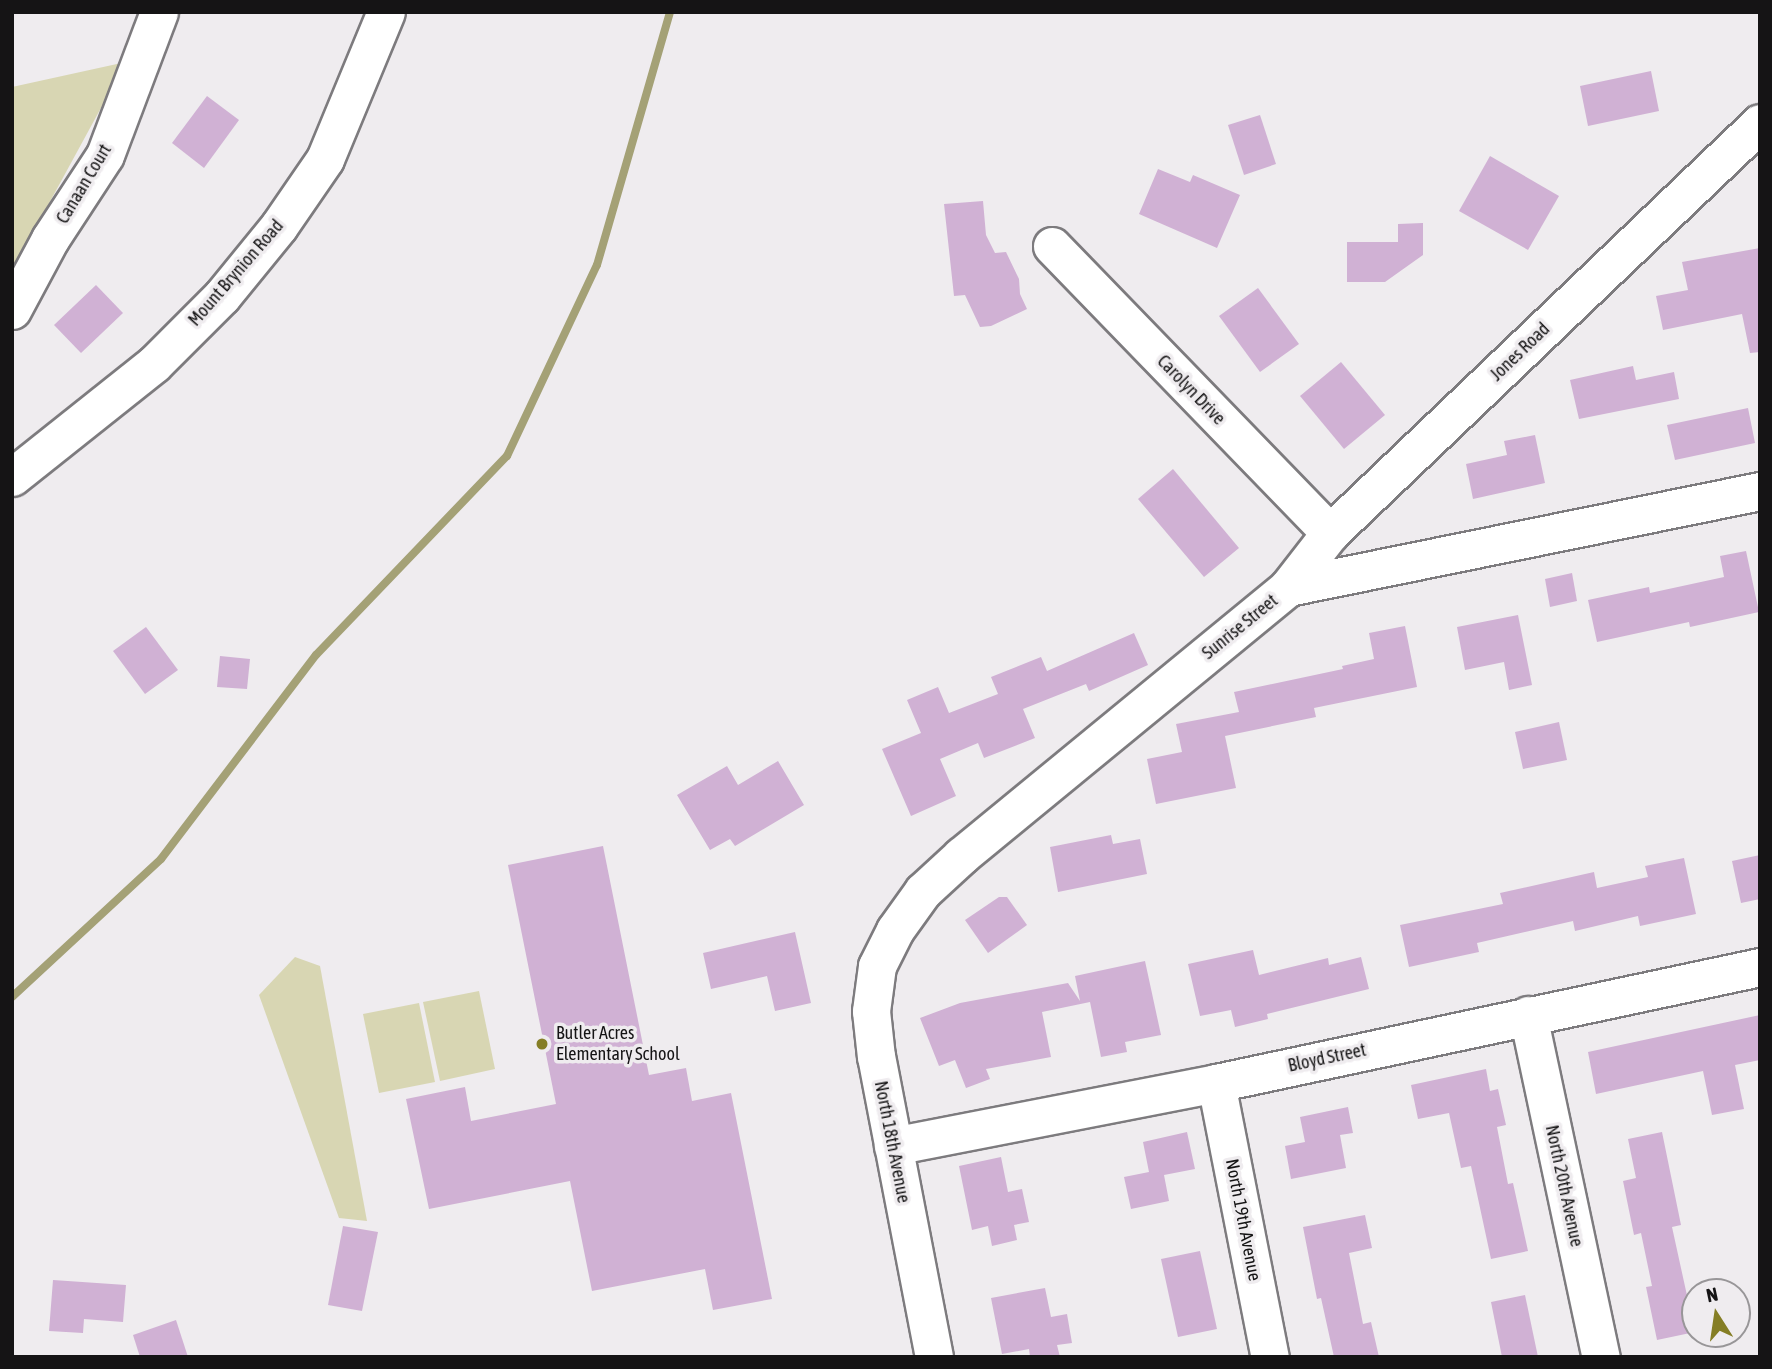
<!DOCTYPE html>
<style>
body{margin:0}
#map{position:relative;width:1772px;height:1369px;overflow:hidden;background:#efecef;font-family:"Asap Condensed",sans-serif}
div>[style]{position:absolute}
.green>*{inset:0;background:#d8d6b3}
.stream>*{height:8px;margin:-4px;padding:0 4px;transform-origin:4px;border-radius:4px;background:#a4a176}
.building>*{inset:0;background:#d0b1d4}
.roads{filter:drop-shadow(2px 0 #7d7b7e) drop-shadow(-2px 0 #7d7b7e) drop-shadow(0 2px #7d7b7e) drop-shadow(0 -2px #7d7b7e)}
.minor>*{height:37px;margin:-18.5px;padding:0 18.5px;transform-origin:18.5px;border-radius:18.5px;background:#fff}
.dots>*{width:19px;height:19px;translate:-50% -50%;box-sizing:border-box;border:4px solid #efecef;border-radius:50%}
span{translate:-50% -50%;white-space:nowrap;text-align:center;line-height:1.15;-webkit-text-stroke:7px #efecef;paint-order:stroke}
.street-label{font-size:18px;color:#151415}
.poi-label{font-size:18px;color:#151415}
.left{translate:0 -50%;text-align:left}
.frame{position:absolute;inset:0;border:14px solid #151415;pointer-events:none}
.north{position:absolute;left:1681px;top:1278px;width:70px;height:70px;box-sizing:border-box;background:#efecef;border:2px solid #989698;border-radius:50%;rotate:348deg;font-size:19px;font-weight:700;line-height:28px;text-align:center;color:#151415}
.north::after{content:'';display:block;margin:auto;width:24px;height:32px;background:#857e25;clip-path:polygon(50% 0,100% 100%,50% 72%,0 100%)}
</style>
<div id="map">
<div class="green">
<div style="clip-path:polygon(126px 62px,47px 207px,12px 290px,12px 87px)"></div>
<div style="clip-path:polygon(295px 957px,320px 966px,367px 1221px,339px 1218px,259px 995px)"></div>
<div style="clip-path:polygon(479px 991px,495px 1069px,440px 1081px,423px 1002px)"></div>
<div style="clip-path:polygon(419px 1003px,435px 1082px,379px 1093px,363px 1014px)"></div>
</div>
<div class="stream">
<div style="left:12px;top:997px;width:203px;rotate:-42.8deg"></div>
<div style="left:161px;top:859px;width:256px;rotate:-52.8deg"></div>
<div style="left:316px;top:655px;width:276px;rotate:-46.2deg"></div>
<div style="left:507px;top:456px;width:211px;rotate:-64.8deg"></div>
<div style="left:597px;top:265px;width:263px;rotate:-73.9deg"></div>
</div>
<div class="building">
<div style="clip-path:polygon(1651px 71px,1659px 111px,1588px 126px,1580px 86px)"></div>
<div style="clip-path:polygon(207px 96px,239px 120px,204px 168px,172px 143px)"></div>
<div style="clip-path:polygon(1260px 115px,1276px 164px,1244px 175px,1228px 125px)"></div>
<div style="clip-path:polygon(1490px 156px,1559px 196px,1528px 250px,1459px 211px)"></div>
<div style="clip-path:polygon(1158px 169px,1190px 182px,1193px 175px,1240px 195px,1217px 248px,1139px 214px)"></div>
<div style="clip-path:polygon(983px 201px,986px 235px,995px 253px,1006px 252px,1019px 279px,1020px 294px,1027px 309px,991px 326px,980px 327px,965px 295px,954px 296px,944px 204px)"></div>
<div style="clip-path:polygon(1423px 223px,1423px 255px,1385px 282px,1347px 282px,1347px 242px,1398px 242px,1398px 224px)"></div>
<div style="clip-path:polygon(1760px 248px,1760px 352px,1750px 353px,1742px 314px,1663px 330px,1656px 296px,1688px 290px,1682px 262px)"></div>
<div style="clip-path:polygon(96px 285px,123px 313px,81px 353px,54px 325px)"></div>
<div style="clip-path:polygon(1258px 288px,1299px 344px,1260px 372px,1219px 316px)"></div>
<div style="clip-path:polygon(1341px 362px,1385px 415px,1344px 449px,1300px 396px)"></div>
<div style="clip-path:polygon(1633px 366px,1636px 380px,1674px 372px,1679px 399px,1579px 419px,1570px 380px)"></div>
<div style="clip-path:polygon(1748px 408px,1755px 443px,1675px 460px,1667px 425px)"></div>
<div style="clip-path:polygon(1535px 435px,1545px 483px,1473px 499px,1466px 464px,1507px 455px,1504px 441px)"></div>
<div style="clip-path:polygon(1173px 469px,1239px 548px,1204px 577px,1138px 499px)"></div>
<div style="clip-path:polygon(1746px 551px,1759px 612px,1690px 627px,1689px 622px,1597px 642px,1588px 600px,1649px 587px,1650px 593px,1724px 577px,1720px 556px)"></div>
<div style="clip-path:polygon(1572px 573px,1577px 601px,1550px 607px,1545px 579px)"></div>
<div style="clip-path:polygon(1518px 615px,1532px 685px,1509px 690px,1504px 662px,1465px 670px,1457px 627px)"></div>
<div style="clip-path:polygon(1405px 626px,1417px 687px,1314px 708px,1316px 717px,1225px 736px,1236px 788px,1156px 804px,1147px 759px,1182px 752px,1176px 724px,1239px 712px,1234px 692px,1343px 669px,1342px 666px,1374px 659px,1369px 633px)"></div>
<div style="clip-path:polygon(146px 627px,178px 670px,145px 694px,113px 651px)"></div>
<div style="clip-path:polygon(1134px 633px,1148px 665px,1089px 691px,1086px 684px,1023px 709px,1035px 738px,984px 758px,978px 743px,940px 759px,956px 796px,911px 816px,882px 749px,921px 733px,907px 700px,938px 687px,949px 713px,998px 694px,991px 677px,1041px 657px,1047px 671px)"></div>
<div style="clip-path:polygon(220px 656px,250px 659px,247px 689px,217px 687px)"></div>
<div style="clip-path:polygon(1559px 722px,1567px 760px,1523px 769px,1515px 732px)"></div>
<div style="clip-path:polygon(778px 761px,804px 805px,735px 846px,730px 839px,710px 850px,677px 795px,727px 766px,738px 785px)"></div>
<div style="clip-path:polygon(1111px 835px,1113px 844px,1140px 839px,1147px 874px,1058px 892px,1050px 847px)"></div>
<div style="clip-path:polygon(603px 846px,649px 1075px,686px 1068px,692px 1101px,731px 1093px,772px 1299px,713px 1310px,705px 1269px,592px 1291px,570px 1181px,429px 1209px,406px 1099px,465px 1087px,471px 1121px,556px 1104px,508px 865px)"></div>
<div style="clip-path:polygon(1760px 855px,1760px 899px,1741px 903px,1732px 861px)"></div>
<div style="clip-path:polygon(1684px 858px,1696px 914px,1640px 926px,1638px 916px,1575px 931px,1573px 921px,1477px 943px,1479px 952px,1409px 967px,1400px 925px,1503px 904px,1500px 893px,1594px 872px,1597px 888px,1648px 877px,1645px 866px)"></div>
<div style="clip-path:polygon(999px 897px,1007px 897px,1027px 925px,988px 953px,965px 920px)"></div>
<div style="clip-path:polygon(795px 932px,811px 1003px,775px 1011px,767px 976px,711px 989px,703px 953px)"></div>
<div style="clip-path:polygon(1253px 950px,1259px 975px,1328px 958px,1329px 965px,1361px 957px,1369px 989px,1267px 1014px,1268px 1019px,1235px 1027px,1231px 1010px,1200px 1016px,1188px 964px)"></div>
<div style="clip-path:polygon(1145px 961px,1161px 1035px,1125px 1042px,1127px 1052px,1101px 1057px,1090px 1002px,1042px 1012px,1051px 1057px,986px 1069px,990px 1079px,966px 1088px,955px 1060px,939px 1066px,920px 1018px,960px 1003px,1068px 983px,1080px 1001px,1075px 976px)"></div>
<div style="clip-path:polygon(1760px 1015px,1760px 1060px,1735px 1065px,1744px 1109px,1712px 1115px,1703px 1071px,1596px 1094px,1588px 1052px)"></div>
<div style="clip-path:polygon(1486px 1069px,1490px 1091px,1498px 1089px,1506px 1125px,1497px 1127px,1508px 1184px,1513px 1183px,1528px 1251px,1491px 1259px,1471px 1166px,1461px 1168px,1449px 1113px,1418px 1119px,1411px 1085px)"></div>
<div style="clip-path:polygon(1348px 1107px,1353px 1133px,1340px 1135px,1346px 1168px,1291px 1179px,1285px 1146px,1305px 1142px,1300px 1117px)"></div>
<div style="clip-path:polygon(1187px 1132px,1195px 1169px,1164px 1175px,1169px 1201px,1131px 1209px,1124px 1177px,1149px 1172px,1143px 1142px)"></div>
<div style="clip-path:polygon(1662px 1132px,1681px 1225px,1672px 1227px,1695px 1332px,1657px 1340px,1646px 1287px,1652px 1286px,1641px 1233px,1634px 1235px,1623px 1181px,1636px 1178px,1628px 1139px)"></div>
<div style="clip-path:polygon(1001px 1157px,1008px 1192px,1022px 1189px,1029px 1222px,1014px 1225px,1017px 1240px,992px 1246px,988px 1226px,972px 1230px,959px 1166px)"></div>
<div style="clip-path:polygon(1365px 1215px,1372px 1248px,1349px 1253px,1363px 1324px,1371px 1322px,1379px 1357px,1334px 1357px,1321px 1298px,1317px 1299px,1303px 1227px)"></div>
<div style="clip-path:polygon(343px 1226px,378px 1232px,362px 1311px,328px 1305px)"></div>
<div style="clip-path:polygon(1200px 1251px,1217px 1329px,1178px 1337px,1161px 1259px)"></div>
<div style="clip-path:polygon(53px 1280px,126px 1285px,123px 1322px,84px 1319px,83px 1333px,49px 1331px)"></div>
<div style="clip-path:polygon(1045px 1288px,1051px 1317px,1067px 1314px,1072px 1343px,1057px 1345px,1060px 1357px,1030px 1357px,1029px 1349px,1002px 1354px,991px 1298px)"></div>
<div style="clip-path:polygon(1525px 1295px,1538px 1357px,1502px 1357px,1491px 1302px)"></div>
<div style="clip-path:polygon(176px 1320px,188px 1357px,140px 1357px,133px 1335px)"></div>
</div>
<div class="roads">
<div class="minor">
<div style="left:1052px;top:246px;width:400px;rotate:45.9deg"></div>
<div style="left:12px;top:310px;width:81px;rotate:-61.8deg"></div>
<div style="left:50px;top:239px;width:100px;rotate:-56.8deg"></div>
<div style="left:105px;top:155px;width:153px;rotate:-69.3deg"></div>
<div style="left:12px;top:477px;width:181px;rotate:-38.5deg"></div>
<div style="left:154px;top:364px;width:96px;rotate:-45deg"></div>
<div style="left:222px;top:296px;width:90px;rotate:-50.8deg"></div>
<div style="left:279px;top:226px;width:81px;rotate:-55.5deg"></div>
<div style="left:325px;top:159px;width:159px;rotate:-67.5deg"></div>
<div style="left:1288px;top:587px;width:68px;rotate:-52.1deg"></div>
<div style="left:1330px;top:533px;width:594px;rotate:-43.64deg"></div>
<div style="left:1528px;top:1015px;width:350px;rotate:78deg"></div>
<div style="left:1216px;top:1083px;width:279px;rotate:78.9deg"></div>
<div style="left:893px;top:1146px;width:329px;rotate:-11deg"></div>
<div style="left:1216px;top:1083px;width:556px;rotate:-12.04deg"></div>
<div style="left:934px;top:1357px;width:306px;rotate:-100.9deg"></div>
<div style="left:876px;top:1057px;width:46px;rotate:-96.2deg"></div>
<div style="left:871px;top:1011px;width:45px;rotate:-82.4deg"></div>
<div style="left:877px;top:966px;width:40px;rotate:-63.4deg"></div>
<div style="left:895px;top:930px;width:48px;rotate:-54.3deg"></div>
<div style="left:923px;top:891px;width:52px;rotate:-42.6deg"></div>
<div style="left:961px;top:856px;width:423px;rotate:-39.4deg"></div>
<div style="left:1288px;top:587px;width:482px;rotate:-11.5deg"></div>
</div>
</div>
<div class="dots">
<div style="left:542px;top:1044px;background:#857e25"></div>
</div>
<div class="street-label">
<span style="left:84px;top:184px;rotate:-59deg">Canaan Court</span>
<span style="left:236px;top:273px;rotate:-49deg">Mount Brynion Road</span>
<span style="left:1520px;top:352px;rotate:-44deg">Jones Road</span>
<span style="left:1191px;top:390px;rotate:46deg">Carolyn Drive</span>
<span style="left:1240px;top:627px;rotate:-39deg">Sunrise Street</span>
<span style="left:1327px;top:1058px;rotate:-12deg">Bloyd Street</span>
<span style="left:892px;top:1142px;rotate:79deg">North 18th Avenue</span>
<span style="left:1564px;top:1186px;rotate:78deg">North 20th Avenue</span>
<span style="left:1243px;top:1220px;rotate:79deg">North 19th Avenue</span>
</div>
<div class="poi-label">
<span class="left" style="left:556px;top:1044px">Butler Acres<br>Elementary School</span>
</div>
<div class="frame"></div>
<div class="north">N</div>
</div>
